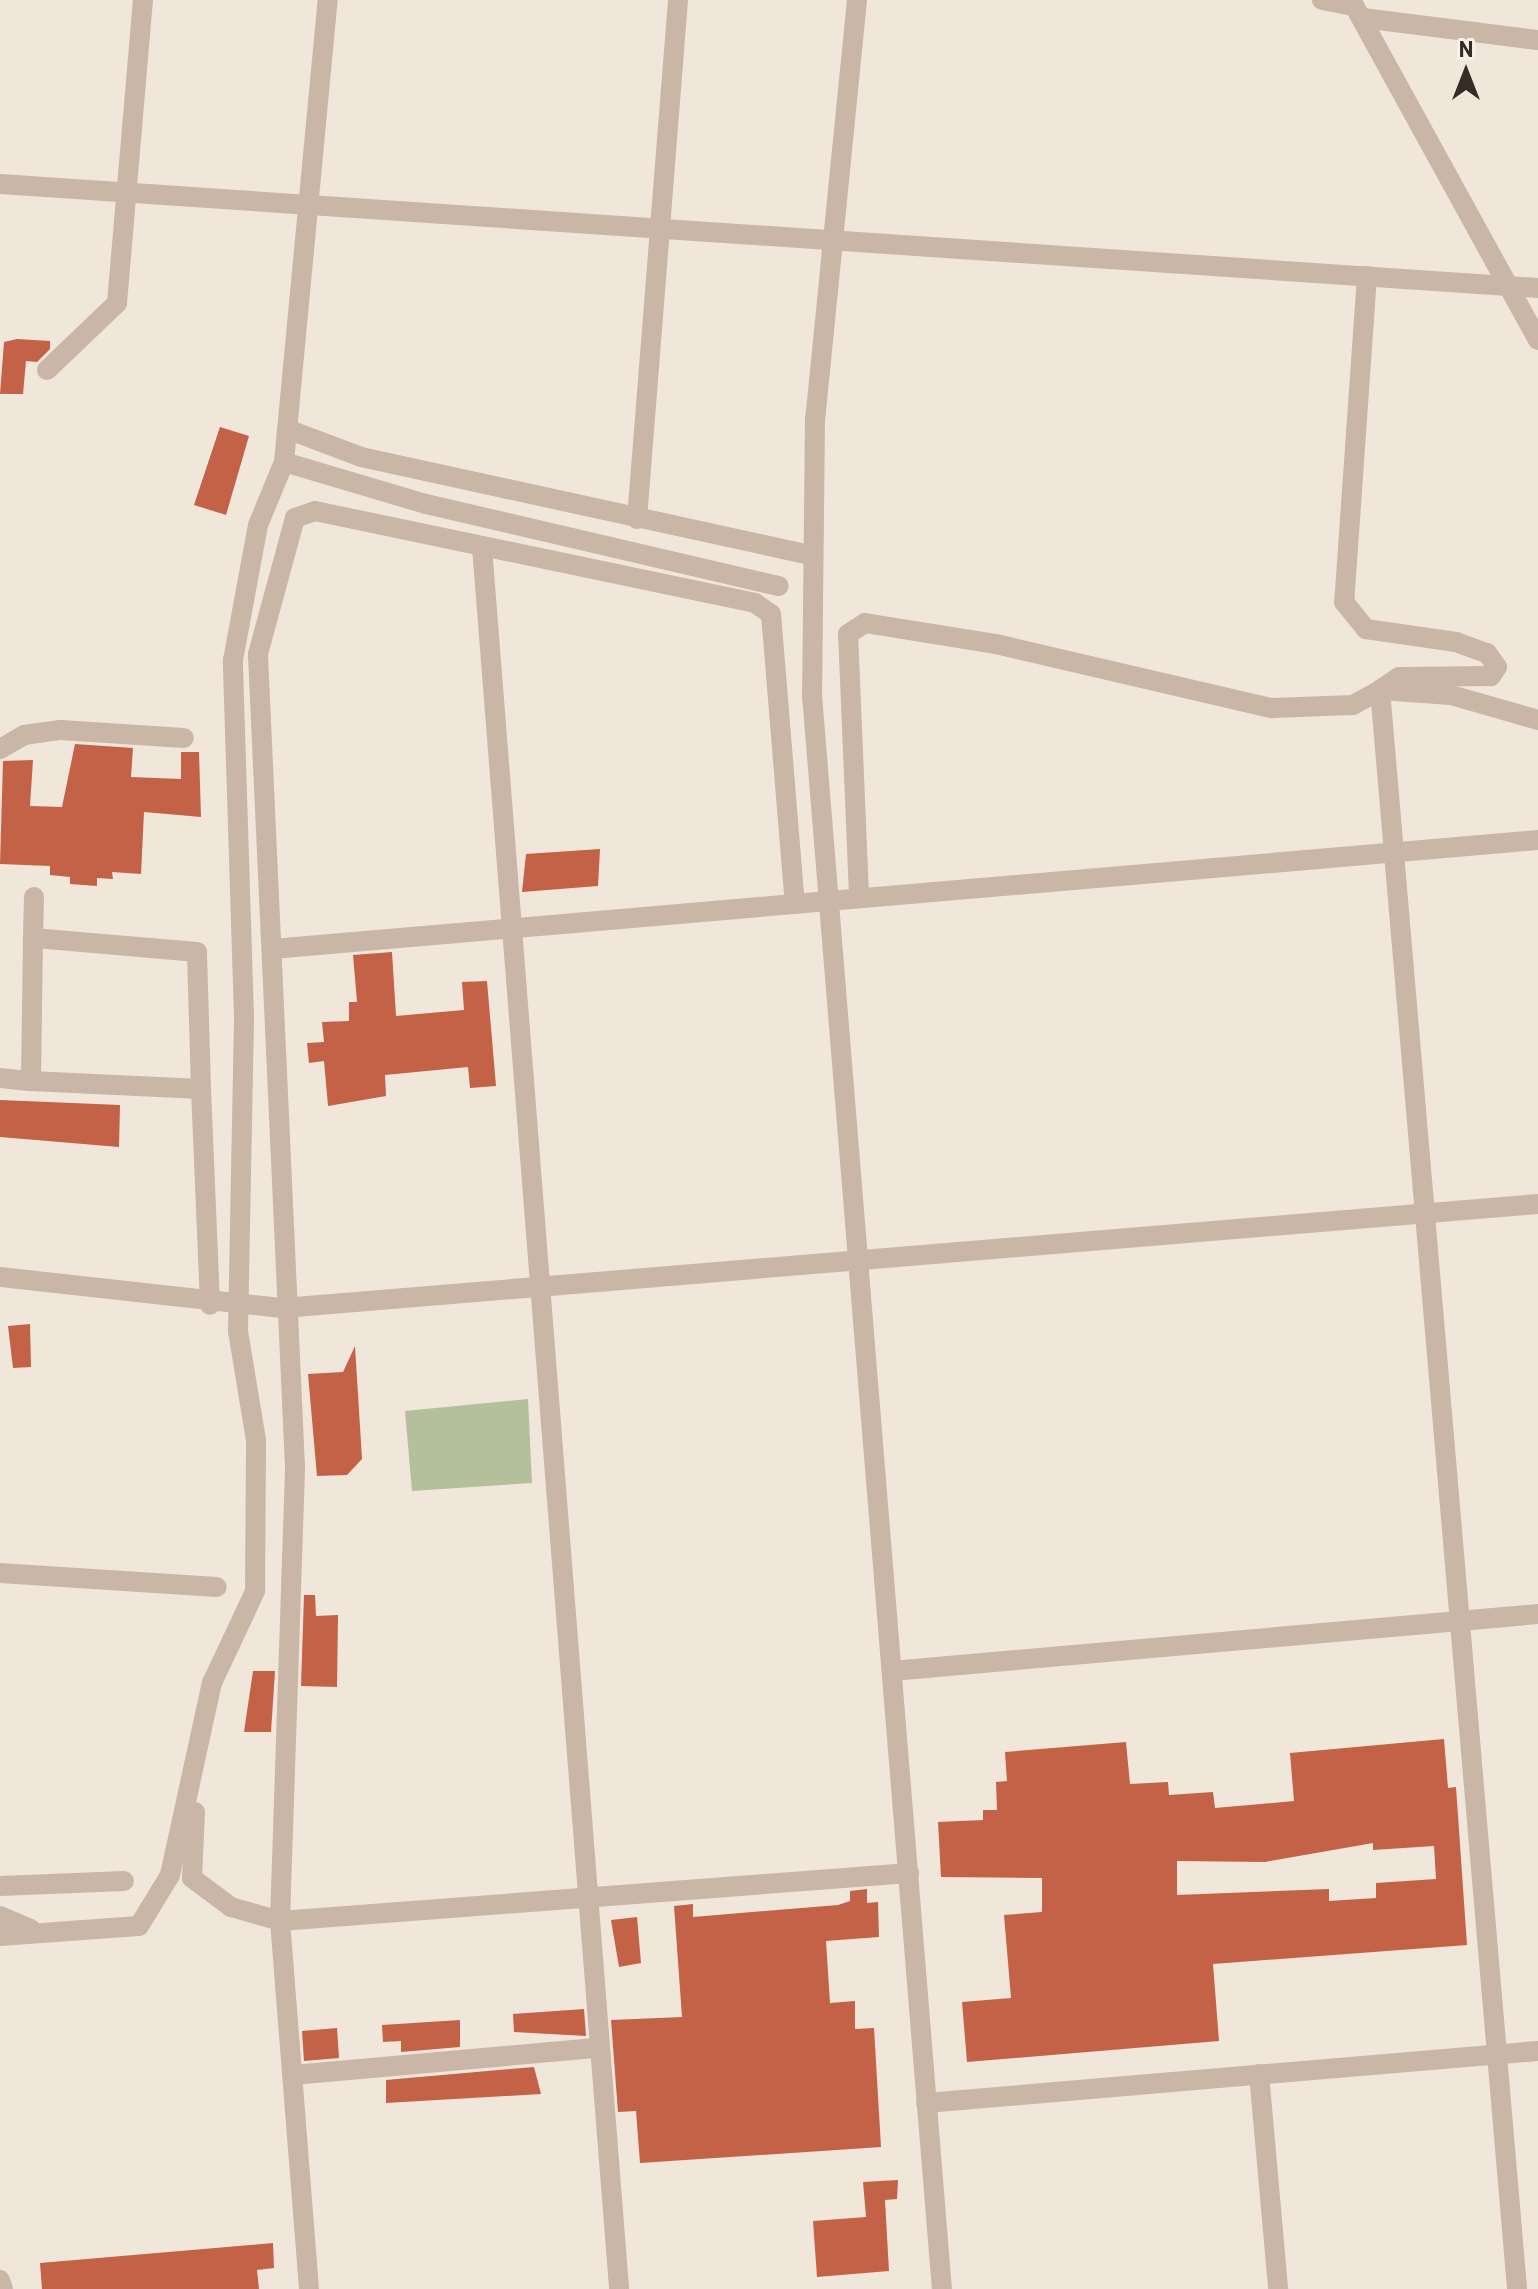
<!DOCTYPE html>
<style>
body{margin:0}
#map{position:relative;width:1538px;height:2289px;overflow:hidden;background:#f1e6da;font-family:Barlow,sans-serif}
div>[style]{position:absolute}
.green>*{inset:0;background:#b4c09b}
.building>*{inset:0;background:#c36246}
.minor>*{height:20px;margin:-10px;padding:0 10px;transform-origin:10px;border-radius:10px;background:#c9b6a7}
span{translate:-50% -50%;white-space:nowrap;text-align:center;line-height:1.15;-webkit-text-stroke:6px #f9f0e7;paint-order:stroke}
.north{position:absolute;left:1426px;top:32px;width:80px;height:80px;-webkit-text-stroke:6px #f9f0e7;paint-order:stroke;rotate:0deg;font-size:22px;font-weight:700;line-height:32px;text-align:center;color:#352b27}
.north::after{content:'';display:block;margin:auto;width:28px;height:36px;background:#352b27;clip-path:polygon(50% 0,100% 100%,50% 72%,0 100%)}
</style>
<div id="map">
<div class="green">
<div style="clip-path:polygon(528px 1399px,532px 1483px,412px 1491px,405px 1411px)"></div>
</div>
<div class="building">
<div style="clip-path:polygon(17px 339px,50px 341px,50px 349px,37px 362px,26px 361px,23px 394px,0 394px,4px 342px)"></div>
<div style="clip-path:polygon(220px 427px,249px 436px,226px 515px,194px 505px)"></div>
<div style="clip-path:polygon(75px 744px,133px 748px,131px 777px,181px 779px,181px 752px,199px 752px,201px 817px,144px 812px,141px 874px,112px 872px,113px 879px,97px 878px,97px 886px,70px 884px,70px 877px,50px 875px,50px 866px,0 864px,3px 761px,33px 760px,30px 806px,62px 807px)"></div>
<div style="clip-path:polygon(600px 849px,598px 886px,522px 892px,526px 854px)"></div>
<div style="clip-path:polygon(392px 952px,396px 1016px,464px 1010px,462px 982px,487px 981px,496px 1086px,470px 1088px,468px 1067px,385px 1075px,386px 1096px,328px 1106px,324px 1061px,309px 1063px,307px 1043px,324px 1042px,322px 1022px,349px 1021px,349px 1002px,357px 1002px,353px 955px)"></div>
<div style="clip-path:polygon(0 1100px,120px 1105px,119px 1147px,0 1137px)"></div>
<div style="clip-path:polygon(30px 1324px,31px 1367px,13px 1368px,8px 1326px)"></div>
<div style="clip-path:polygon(355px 1346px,362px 1459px,347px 1475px,317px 1476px,308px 1374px,343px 1372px)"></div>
<div style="clip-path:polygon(304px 1595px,315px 1595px,316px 1616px,338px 1615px,337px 1687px,301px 1686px)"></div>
<div style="clip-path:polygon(253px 1671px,275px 1671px,271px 1732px,244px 1732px)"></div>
<div style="clip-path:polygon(evenodd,1444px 1739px,1448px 1788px,1456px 1787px,1467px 1945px,1213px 1964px,1219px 2041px,967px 2062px,962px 2002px,1011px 1998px,1004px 1915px,1042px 1912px,1042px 1878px,941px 1877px,938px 1822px,983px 1820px,983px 1810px,997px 1810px,996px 1782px,1007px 1781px,1005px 1752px,1126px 1742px,1130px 1784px,1168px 1782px,1169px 1795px,1213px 1792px,1215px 1808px,1294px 1801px,1290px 1753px,1444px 1739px,1373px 1843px,1373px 1850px,1434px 1846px,1436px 1879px,1376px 1883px,1376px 1898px,1329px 1901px,1329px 1889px,1177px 1895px,1177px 1861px,1265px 1862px,1373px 1843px)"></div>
<div style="clip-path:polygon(867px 1889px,867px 1903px,878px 1902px,879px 1937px,826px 1941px,830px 2003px,855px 2001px,855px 2029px,874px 2028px,881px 2147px,640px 2163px,636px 2111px,618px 2112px,611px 2020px,682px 2017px,674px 1906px,693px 1904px,693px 1917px,838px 1905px,850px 1901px,850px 1891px)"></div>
<div style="clip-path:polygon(637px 1917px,641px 1963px,619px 1967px,611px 1920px)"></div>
<div style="clip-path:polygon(584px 2009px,586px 2036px,514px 2032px,513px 2014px)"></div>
<div style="clip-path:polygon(460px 2020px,460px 2047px,401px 2052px,401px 2041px,383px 2042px,382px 2025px)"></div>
<div style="clip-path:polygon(337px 2028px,339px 2058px,304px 2061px,302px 2031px)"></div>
<div style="clip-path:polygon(534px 2067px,541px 2094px,386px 2103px,386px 2080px)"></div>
<div style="clip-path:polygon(898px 2180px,897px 2199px,885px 2200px,889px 2271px,817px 2277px,813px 2221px,866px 2217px,863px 2182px)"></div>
<div style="clip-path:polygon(273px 2243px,274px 2268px,257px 2270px,259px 2289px,42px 2289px,40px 2263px)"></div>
</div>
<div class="minor">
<div style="left:857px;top:0;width:420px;rotate:95.7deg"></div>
<div style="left:815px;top:418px;width:277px;rotate:90.6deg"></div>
<div style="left:812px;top:695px;width:1599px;rotate:85.34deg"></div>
<div style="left:1322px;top:0;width:33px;rotate:11deg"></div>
<div style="left:1351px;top:0;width:388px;rotate:61.2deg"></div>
<div style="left:1363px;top:18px;width:176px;rotate:7.2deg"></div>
<div style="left:0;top:184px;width:1542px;rotate:3.87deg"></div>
<div style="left:1367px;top:276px;width:327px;rotate:94deg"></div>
<div style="left:1344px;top:602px;width:35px;rotate:51deg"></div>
<div style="left:1366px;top:629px;width:91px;rotate:8.2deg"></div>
<div style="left:1456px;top:642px;width:33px;rotate:20deg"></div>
<div style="left:1487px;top:653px;width:17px;rotate:54deg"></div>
<div style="left:1497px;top:667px;width:11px;rotate:124deg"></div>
<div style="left:1491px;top:676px;width:92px;rotate:179.4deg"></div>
<div style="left:1399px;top:677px;width:23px;rotate:146deg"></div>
<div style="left:1380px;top:690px;width:1605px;rotate:85.1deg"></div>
<div style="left:47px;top:370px;width:97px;rotate:-43.7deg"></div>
<div style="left:117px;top:303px;width:304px;rotate:-85.1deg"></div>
<div style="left:287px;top:429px;width:79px;rotate:20.7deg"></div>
<div style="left:361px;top:457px;width:461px;rotate:12.3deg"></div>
<div style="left:284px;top:462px;width:464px;rotate:-84.6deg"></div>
<div style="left:637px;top:519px;width:521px;rotate:-85.48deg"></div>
<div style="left:482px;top:547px;width:1747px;rotate:85.5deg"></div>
<div style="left:0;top:749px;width:28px;rotate:-30deg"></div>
<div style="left:24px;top:735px;width:37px;rotate:-8deg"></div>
<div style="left:61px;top:730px;width:123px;rotate:3.7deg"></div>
<div style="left:859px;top:895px;width:261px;rotate:-92.4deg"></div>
<div style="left:848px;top:634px;width:20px;rotate:-33deg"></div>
<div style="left:865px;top:623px;width:133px;rotate:9.1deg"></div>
<div style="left:996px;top:644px;width:283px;rotate:13.1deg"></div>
<div style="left:1272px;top:708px;width:81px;rotate:-2.1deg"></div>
<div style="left:1353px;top:705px;width:31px;rotate:-29deg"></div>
<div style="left:1380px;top:690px;width:71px;rotate:4deg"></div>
<div style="left:1451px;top:695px;width:91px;rotate:16deg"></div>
<div style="left:33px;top:938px;width:41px;rotate:-88.6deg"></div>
<div style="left:272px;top:949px;width:1271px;rotate:-4.92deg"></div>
<div style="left:0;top:1078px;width:31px;rotate:6deg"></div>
<div style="left:31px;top:1081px;width:170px;rotate:2.7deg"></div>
<div style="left:201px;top:1089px;width:137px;rotate:-91.7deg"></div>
<div style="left:197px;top:952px;width:165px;rotate:-175.1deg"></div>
<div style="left:33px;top:938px;width:143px;rotate:90.8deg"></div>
<div style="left:201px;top:1089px;width:216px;rotate:87.6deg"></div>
<div style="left:0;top:1277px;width:285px;rotate:6.3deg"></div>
<div style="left:283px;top:1308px;width:1259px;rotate:-4.74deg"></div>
<div style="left:0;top:1573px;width:217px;rotate:3.7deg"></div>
<div style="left:892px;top:1671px;width:649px;rotate:-5.04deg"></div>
<div style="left:195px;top:1812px;width:66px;rotate:92.6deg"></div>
<div style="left:192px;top:1878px;width:49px;rotate:36.6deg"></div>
<div style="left:231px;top:1907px;width:51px;rotate:15.9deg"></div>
<div style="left:280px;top:1921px;width:631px;rotate:-4.36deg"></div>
<div style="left:0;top:1886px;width:124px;rotate:-2.3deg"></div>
<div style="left:0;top:1916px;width:33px;rotate:23deg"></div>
<div style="left:0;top:1936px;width:139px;rotate:-4.1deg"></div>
<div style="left:139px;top:1926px;width:60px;rotate:-58.7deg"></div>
<div style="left:170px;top:1875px;width:197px;rotate:-77.7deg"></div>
<div style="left:212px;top:1683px;width:102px;rotate:-64.9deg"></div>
<div style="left:255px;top:1591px;width:151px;rotate:-89.6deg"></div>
<div style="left:256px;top:1440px;width:110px;rotate:-99.4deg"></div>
<div style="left:238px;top:1331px;width:314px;rotate:-88.9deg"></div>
<div style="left:244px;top:1017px;width:357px;rotate:-91.8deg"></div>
<div style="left:233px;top:660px;width:137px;rotate:-79.5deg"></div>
<div style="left:258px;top:525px;width:68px;rotate:-67.6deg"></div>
<div style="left:284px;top:462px;width:148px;rotate:16.5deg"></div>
<div style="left:426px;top:504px;width:362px;rotate:13.1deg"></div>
<div style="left:1259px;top:2074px;width:216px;rotate:84.9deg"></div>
<div style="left:293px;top:2075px;width:306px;rotate:-5.1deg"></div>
<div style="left:926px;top:2103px;width:614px;rotate:-4.86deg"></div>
<div style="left:0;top:2280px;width:9px;rotate:72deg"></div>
<div style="left:309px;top:2289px;width:369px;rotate:-94.5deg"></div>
<div style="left:280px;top:1921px;width:454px;rotate:-88.1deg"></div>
<div style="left:295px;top:1467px;width:814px;rotate:-92.61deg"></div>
<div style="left:258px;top:654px;width:141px;rotate:-74.8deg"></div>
<div style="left:295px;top:518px;width:21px;rotate:-19deg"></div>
<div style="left:315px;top:511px;width:450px;rotate:11.8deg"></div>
<div style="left:755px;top:603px;width:19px;rotate:35deg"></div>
<div style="left:771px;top:614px;width:291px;rotate:85.3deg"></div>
</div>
<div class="north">N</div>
</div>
